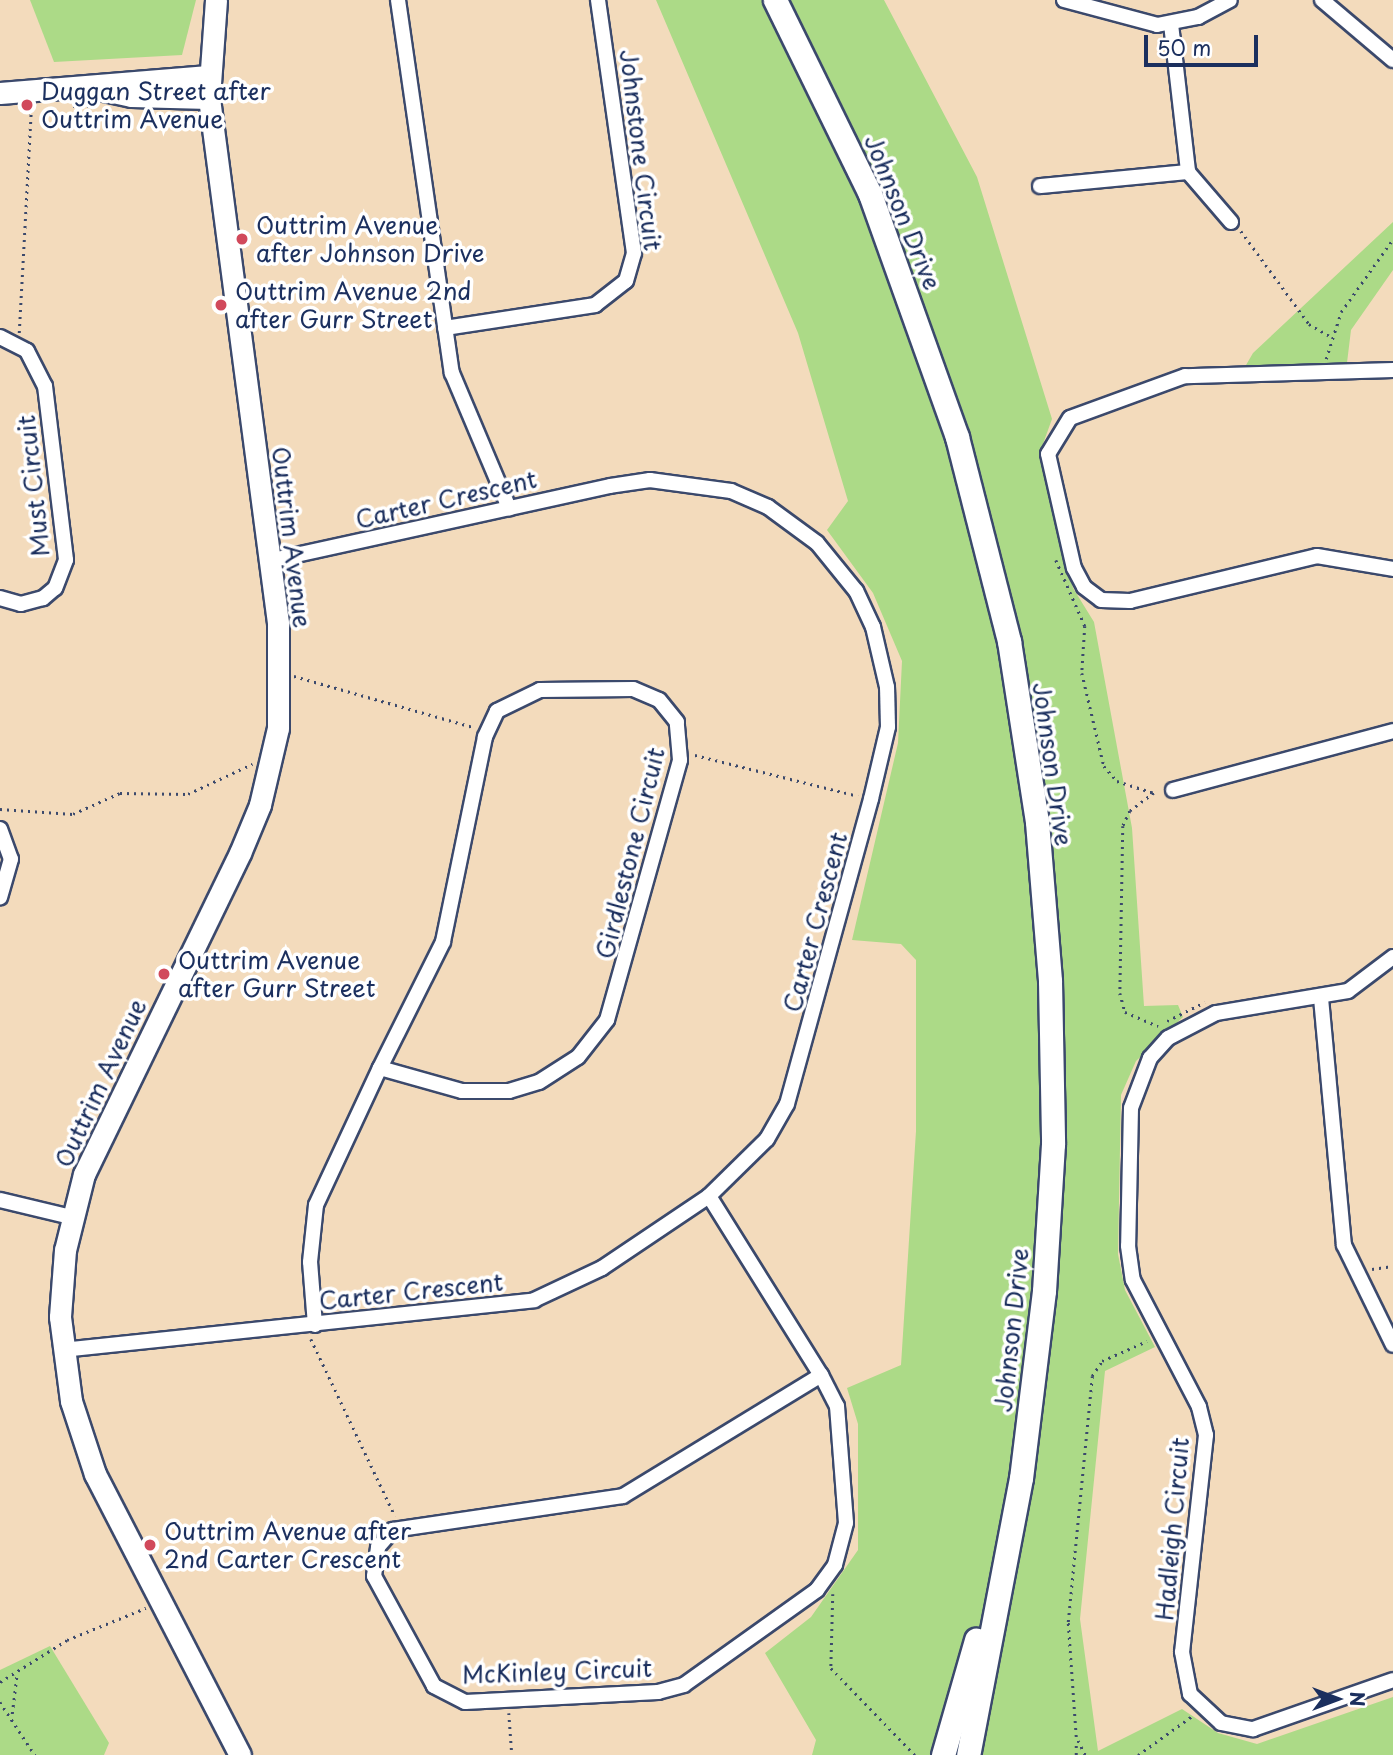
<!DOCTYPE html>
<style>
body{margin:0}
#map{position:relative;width:1393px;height:1755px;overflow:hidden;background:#f3dbbc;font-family:"Playpen Sans",sans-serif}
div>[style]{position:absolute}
.green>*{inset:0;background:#acda87}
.path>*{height:2.5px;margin-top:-1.25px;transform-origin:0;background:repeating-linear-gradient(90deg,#3b496c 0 2px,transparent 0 7px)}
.roads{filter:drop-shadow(2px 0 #3b496c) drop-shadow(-2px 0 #3b496c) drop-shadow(0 2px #3b496c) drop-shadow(0 -2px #3b496c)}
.street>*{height:14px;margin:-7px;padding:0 7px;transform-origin:7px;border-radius:7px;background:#fff}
.secondary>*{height:21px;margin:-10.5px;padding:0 10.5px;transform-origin:10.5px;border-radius:10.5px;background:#fff}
.primary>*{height:23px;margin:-11.5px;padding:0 11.5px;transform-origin:11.5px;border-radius:11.5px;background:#fff}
.dots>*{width:19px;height:19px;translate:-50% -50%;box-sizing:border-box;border:4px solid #fff;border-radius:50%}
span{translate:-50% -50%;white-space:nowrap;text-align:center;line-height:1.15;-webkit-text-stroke:7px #fff;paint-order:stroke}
.poi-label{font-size:24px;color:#1b2f5e}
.left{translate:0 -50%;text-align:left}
.street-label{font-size:24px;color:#1b2f5e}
.north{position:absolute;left:1302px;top:1664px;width:70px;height:70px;-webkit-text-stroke:5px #fff;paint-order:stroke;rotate:90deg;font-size:19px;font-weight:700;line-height:28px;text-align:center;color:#1b2f5e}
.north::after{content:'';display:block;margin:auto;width:24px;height:32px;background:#1b2f5e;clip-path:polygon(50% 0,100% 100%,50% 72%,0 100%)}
.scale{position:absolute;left:1144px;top:35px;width:114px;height:32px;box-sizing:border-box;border:4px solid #1b2f5e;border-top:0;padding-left:9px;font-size:21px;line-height:24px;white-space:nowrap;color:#1b2f5e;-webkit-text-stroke:5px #fff;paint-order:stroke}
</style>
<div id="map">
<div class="green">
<div style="clip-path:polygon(30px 0,196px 0,182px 55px,54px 62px)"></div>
<div style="clip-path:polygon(656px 0,884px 0,977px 177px,1052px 419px,1039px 455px,1073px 588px,1094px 622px,1132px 828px,1144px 1006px,1178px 1005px,1183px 1017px,1136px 1061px,1121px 1095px,1118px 1254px,1125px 1290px,1155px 1347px,1105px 1371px,1080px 1619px,1098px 1751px,1182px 1709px,1218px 1733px,1257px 1744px,1393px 1697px,1393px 1755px,812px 1755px,816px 1740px,765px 1653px,811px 1617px,858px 1550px,858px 1424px,847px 1388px,901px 1365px,916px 1131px,916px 960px,901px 944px,852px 940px,898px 743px,902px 661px,873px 593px,827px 530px,848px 501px,798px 333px)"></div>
<div style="clip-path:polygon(1393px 222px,1393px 270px,1351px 330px,1346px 371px,1242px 372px,1253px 353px)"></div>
<div style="clip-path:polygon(50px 1646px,109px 1743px,104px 1755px,0 1755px,0 1670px)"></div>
</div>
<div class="path">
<div style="left:73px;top:107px;width:22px"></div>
<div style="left:1241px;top:231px;width:115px;rotate:53.8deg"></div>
<div style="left:1309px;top:324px;width:24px;rotate:30deg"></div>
<div style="left:19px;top:333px;width:224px;rotate:-86.9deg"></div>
<div style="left:1326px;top:359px;width:49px;rotate:-72.3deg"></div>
<div style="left:1341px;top:312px;width:90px;rotate:-54.5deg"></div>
<div style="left:1056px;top:560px;width:72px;rotate:66.3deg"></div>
<div style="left:1085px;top:626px;width:47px;rotate:93.7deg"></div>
<div style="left:1082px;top:673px;width:96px;rotate:76.7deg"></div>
<div style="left:1104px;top:766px;width:20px;rotate:49deg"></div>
<div style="left:1117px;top:781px;width:39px;rotate:18deg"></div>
<div style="left:1154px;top:793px;width:30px;rotate:143deg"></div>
<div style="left:1130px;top:811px;width:17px;rotate:115deg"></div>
<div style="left:1123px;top:826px;width:167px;rotate:91deg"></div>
<div style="left:1120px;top:993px;width:20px;rotate:75deg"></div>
<div style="left:1125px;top:1012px;width:36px;rotate:23deg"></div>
<div style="left:294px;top:676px;width:186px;rotate:15.9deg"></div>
<div style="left:695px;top:755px;width:168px;rotate:14.1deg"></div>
<div style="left:0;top:809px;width:73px;rotate:3.9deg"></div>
<div style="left:73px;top:814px;width:51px;rotate:-24.1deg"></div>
<div style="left:120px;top:793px;width:68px;rotate:0.8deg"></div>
<div style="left:188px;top:794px;width:71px;rotate:-25.1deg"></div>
<div style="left:1167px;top:1021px;width:42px;rotate:-26.6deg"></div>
<div style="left:1372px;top:1269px;width:21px;rotate:-8deg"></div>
<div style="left:311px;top:1339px;width:196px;rotate:64.6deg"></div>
<div style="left:833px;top:1594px;width:74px;rotate:91.5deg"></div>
<div style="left:831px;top:1668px;width:121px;rotate:46deg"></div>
<div style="left:0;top:1682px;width:79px;rotate:-32.1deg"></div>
<div style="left:67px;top:1640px;width:85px;rotate:-22.1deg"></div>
<div style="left:0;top:1702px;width:64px;rotate:56.6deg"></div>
<div style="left:509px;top:1713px;width:42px;rotate:85.9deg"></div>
<div style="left:12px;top:1714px;width:38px;rotate:-83deg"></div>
<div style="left:1076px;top:1755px;width:12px;rotate:-90deg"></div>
<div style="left:1085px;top:1755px;width:20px;rotate:-117deg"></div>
<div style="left:1076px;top:1737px;width:115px;rotate:-94deg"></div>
<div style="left:1068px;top:1622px;width:247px;rotate:-84.4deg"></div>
<div style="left:1092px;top:1376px;width:18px;rotate:-56deg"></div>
<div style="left:1102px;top:1361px;width:49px;rotate:-24deg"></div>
<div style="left:1138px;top:1755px;width:67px;rotate:-35.8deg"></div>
</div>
<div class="roads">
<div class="street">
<div style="left:398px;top:0;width:377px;rotate:81.8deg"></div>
<div style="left:452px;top:373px;width:147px;rotate:67.1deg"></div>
<div style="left:1064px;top:0;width:96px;rotate:15deg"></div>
<div style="left:1157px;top:25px;width:42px;rotate:-11deg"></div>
<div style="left:1198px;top:17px;width:36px;rotate:-28deg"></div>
<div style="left:1322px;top:0;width:93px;rotate:40.2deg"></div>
<div style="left:1171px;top:24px;width:149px;rotate:83.4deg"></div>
<div style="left:1188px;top:172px;width:66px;rotate:49.3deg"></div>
<div style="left:1040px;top:186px;width:149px;rotate:-5.4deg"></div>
<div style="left:445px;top:328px;width:152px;rotate:-8.7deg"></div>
<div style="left:595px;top:305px;width:39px;rotate:-38deg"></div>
<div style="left:626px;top:281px;width:29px;rotate:-74deg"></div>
<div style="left:634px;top:253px;width:256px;rotate:-98.1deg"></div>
<div style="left:0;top:337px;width:30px;rotate:27deg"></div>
<div style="left:27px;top:351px;width:39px;rotate:63deg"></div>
<div style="left:45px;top:386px;width:175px;rotate:83.1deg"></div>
<div style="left:66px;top:560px;width:30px;rotate:111deg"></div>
<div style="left:55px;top:588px;width:16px;rotate:140deg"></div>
<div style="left:43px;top:598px;width:23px;rotate:165deg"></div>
<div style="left:21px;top:604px;width:22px;rotate:-164deg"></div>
<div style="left:1393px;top:370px;width:208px;rotate:178.3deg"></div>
<div style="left:1185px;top:376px;width:122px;rotate:159.9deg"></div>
<div style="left:1070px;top:418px;width:42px;rotate:121.4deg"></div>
<div style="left:1048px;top:454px;width:117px;rotate:77.2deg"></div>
<div style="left:1074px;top:568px;width:21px;rotate:62deg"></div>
<div style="left:1084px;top:587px;width:21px;rotate:37deg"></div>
<div style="left:1101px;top:600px;width:29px;rotate:2deg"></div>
<div style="left:1130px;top:601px;width:192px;rotate:-13.5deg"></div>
<div style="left:1317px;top:556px;width:77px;rotate:9.7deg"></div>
<div style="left:1173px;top:790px;width:228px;rotate:-15deg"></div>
<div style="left:0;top:829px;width:32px;rotate:70deg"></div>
<div style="left:11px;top:859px;width:40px;rotate:106deg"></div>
<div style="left:1393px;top:957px;width:56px;rotate:142.9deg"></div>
<div style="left:1348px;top:991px;width:134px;rotate:170.5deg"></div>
<div style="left:1216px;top:1013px;width:54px;rotate:152.5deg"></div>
<div style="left:1168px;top:1038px;width:27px;rotate:132deg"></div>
<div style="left:1150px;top:1058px;width:53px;rotate:110.8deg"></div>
<div style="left:1131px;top:1108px;width:138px;rotate:91.2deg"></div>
<div style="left:1128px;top:1246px;width:34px;rotate:82deg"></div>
<div style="left:1133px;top:1280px;width:143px;rotate:62.5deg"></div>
<div style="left:1199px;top:1407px;width:29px;rotate:76deg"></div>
<div style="left:1206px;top:1435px;width:218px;rotate:96.3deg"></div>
<div style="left:1182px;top:1652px;width:43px;rotate:79.2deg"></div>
<div style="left:1190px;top:1694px;width:42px;rotate:43.1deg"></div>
<div style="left:1221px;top:1723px;width:33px;rotate:11deg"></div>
<div style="left:1253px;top:1729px;width:148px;rotate:-19.3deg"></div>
<div style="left:1321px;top:998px;width:248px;rotate:84.7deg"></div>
<div style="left:1344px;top:1245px;width:111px;rotate:63.9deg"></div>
<div style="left:709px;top:1196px;width:211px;rotate:58deg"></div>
<div style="left:821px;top:1375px;width:35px;rotate:63deg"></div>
<div style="left:837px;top:1406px;width:117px;rotate:85.6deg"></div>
<div style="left:846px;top:1523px;width:43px;rotate:104.7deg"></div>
<div style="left:835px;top:1565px;width:31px;rotate:126deg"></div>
<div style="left:817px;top:1590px;width:163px;rotate:144.5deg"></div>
<div style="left:684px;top:1685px;width:27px;rotate:165deg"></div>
<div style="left:658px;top:1692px;width:193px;rotate:177deg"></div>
<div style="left:465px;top:1702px;width:35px;rotate:-153deg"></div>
<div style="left:434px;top:1686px;width:125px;rotate:-118.6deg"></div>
<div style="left:374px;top:1576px;width:29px;rotate:-82deg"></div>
<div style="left:378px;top:1547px;width:23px;rotate:-49deg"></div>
<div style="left:393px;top:1530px;width:232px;rotate:-8.4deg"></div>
<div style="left:623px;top:1496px;width:232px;rotate:-31.4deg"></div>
<div style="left:0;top:1200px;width:73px;rotate:13.5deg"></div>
<div style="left:315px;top:1325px;width:63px;rotate:-94.5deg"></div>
<div style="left:310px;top:1262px;width:57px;rotate:-84deg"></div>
<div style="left:316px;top:1205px;width:151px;rotate:-65deg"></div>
<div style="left:380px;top:1068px;width:85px;rotate:15.7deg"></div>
<div style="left:462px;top:1091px;width:47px"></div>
<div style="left:509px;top:1091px;width:31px;rotate:-17deg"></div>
<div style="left:539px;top:1082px;width:46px;rotate:-32.7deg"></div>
<div style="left:578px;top:1057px;width:47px;rotate:-51.9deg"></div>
<div style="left:607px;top:1020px;width:270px;rotate:-74.3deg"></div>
<div style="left:680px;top:760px;width:38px;rotate:-95deg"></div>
<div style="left:677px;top:722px;width:28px;rotate:-129deg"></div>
<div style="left:659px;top:700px;width:28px;rotate:-157deg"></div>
<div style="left:633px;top:689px;width:93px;rotate:179.4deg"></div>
<div style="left:540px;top:690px;width:48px;rotate:154deg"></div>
<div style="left:497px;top:711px;width:29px;rotate:115deg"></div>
<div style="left:485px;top:737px;width:209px;rotate:101.6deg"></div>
<div style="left:443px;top:942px;width:141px;rotate:116.6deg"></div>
<div style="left:62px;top:1350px;width:475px;rotate:-6deg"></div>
<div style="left:534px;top:1300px;width:75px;rotate:-25.2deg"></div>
<div style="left:602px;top:1268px;width:129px;rotate:-33.9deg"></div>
<div style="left:709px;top:1196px;width:81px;rotate:-44.5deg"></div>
<div style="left:767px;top:1139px;width:40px;rotate:-60.3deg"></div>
<div style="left:787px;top:1104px;width:316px;rotate:-74.6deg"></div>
<div style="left:871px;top:799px;width:74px;rotate:-76.7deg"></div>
<div style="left:888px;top:727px;width:40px;rotate:-91.4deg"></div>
<div style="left:887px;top:687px;width:62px;rotate:-103.1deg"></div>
<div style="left:873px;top:627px;width:40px;rotate:-115deg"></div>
<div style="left:856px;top:591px;width:62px;rotate:-129.1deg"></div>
<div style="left:817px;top:543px;width:61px;rotate:-143.7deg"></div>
<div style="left:768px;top:507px;width:40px;rotate:-156.6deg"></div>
<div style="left:731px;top:491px;width:82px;rotate:-172.3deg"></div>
<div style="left:650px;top:480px;width:40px;rotate:171.5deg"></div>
<div style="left:610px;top:486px;width:349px;rotate:167.6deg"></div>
</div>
<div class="secondary">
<div style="left:216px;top:0;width:98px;rotate:94.1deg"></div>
<div style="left:209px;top:98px;width:530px;rotate:82.51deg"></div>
<div style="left:278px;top:623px;width:105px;rotate:90deg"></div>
<div style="left:278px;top:728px;width:79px;rotate:103.2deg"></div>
<div style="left:260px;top:805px;width:52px;rotate:112.6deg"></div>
<div style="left:240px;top:853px;width:357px;rotate:115.9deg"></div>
<div style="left:84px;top:1174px;width:78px;rotate:104deg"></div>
<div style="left:65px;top:1250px;width:67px;rotate:94.3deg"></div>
<div style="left:60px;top:1317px;width:85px;rotate:82.5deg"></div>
<div style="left:71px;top:1401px;width:77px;rotate:71.8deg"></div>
<div style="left:95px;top:1474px;width:316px;rotate:62.7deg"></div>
<div style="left:99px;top:89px;width:33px;rotate:12deg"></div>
<div style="left:131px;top:96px;width:78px;rotate:1.5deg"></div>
<div style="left:0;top:93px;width:209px;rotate:-4.7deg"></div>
</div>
<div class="primary">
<div style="left:775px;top:0;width:216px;rotate:63.9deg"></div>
<div style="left:870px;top:194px;width:258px;rotate:70.3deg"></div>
<div style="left:957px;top:437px;width:211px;rotate:75.7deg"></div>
<div style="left:1009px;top:641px;width:183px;rotate:81.2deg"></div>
<div style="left:1037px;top:822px;width:160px;rotate:85.3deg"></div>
<div style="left:1050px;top:981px;width:163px;rotate:88.9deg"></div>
<div style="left:1053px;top:1144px;width:147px;rotate:93.5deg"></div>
<div style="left:1044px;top:1291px;width:188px;rotate:97deg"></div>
<div style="left:1021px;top:1478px;width:282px;rotate:100.8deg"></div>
<div style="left:943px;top:1755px;width:120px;rotate:-74deg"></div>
</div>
</div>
<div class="dots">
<div style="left:27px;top:105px;background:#d1495b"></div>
<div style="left:242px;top:239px;background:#d1495b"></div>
<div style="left:221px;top:305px;background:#d1495b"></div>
<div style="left:164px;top:974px;background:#d1495b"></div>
<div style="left:150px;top:1545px;background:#d1495b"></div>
</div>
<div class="poi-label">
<span class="left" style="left:41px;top:105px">Duggan Street after<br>Outtrim Avenue</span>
<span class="left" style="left:256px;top:239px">Outtrim Avenue<br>after Johnson Drive</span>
<span class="left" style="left:235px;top:305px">Outtrim Avenue 2nd<br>after Gurr Street</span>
<span class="left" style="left:178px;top:974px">Outtrim Avenue<br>after Gurr Street</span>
<span class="left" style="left:164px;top:1545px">Outtrim Avenue after<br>2nd Carter Crescent</span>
</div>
<div class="street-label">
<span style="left:641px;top:150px;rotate:83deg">Johnstone Circuit</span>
<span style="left:903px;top:212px;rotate:68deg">Johnson Drive</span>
<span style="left:33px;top:486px;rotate:-96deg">Must Circuit</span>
<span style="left:446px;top:499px;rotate:-13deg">Carter Crescent</span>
<span style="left:292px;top:537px;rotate:83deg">Outtrim Avenue</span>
<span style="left:1053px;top:764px;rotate:82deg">Johnson Drive</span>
<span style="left:630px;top:853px;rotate:-76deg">Girdlestone Circuit</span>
<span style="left:815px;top:922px;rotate:-75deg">Carter Crescent</span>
<span style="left:100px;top:1083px;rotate:-65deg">Outtrim Avenue</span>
<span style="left:411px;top:1291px;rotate:-6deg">Carter Crescent</span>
<span style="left:1011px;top:1330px;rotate:-84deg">Johnson Drive</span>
<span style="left:1172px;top:1529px;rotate:-85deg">Hadleigh Circuit</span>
<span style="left:557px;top:1671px;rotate:-2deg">McKinley Circuit</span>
</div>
<div class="north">N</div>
<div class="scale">50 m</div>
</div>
